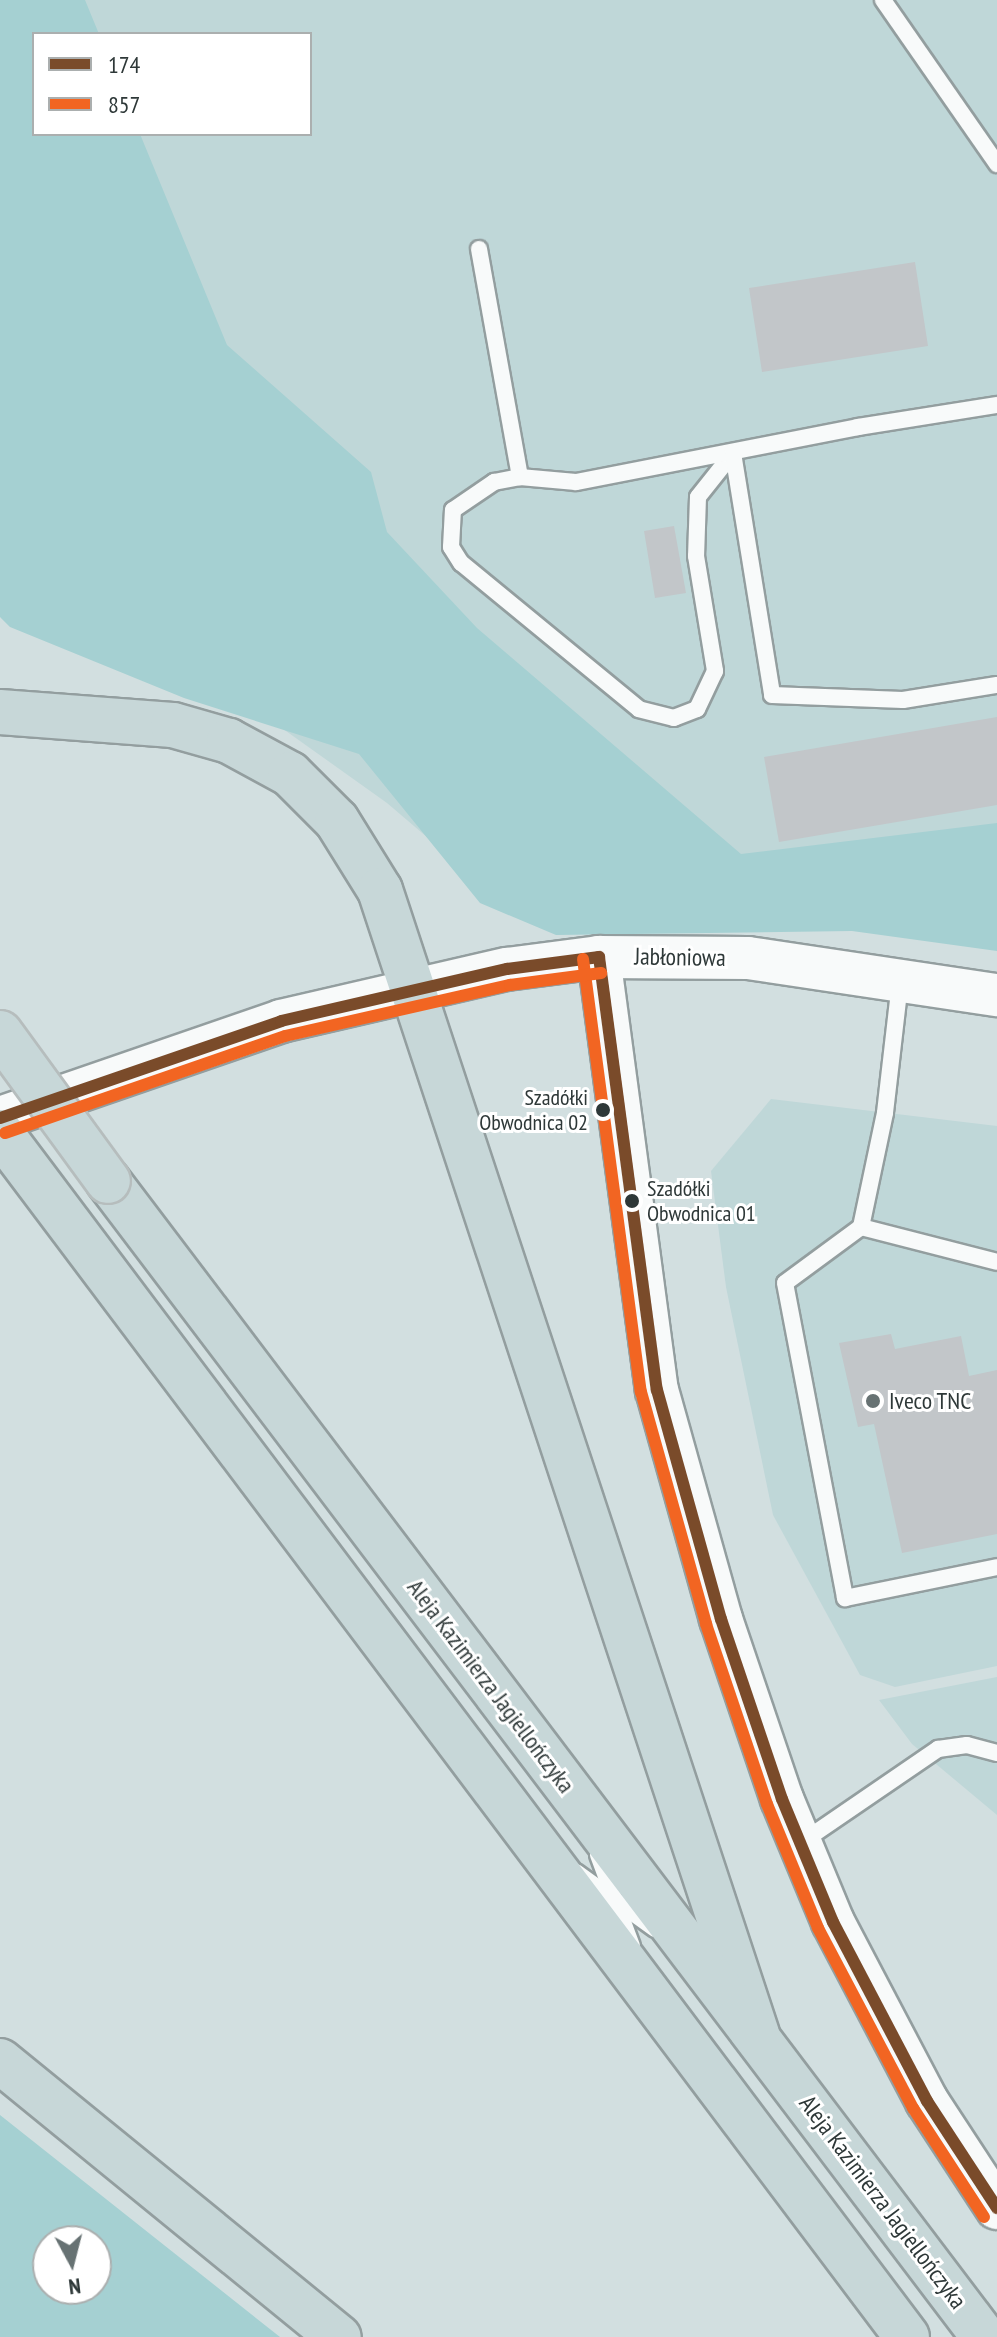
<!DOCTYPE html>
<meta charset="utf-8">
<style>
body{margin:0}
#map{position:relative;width:997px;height:2337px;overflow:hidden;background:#d2dfe0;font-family:"PT Sans Narrow",sans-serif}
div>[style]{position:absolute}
.built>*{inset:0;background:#bfd7d8}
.green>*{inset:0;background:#a5d0d2}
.building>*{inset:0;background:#c2c6c9}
.roads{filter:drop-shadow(2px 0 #939e9f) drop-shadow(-2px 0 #939e9f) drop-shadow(0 2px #939e9f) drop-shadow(0 -2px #939e9f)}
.lane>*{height:16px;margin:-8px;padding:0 8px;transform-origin:8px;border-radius:8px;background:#f8fafa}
.secondary>*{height:42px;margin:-21px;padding:0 21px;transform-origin:21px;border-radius:21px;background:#f8fafa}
.highway>*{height:44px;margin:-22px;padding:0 22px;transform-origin:22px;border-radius:22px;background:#c7d7d8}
.bridges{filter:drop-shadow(2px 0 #b6bdbd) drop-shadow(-2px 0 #b6bdbd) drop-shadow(0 2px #b6bdbd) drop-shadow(0 -2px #b6bdbd)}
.highway-bridge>*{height:44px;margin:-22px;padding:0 22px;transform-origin:22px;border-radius:22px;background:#c7d7d8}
.bus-1>*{height:12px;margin:-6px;padding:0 6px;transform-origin:6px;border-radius:6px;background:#7a4b2a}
.bus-2>*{height:12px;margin:-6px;padding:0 6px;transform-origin:6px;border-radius:6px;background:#f26522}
.dots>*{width:22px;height:22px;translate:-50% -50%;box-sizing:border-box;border:4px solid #fff;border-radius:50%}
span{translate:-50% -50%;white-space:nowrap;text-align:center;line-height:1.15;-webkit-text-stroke:6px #fff;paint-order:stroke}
.bus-label{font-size:22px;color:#2e3838}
.right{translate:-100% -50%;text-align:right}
.left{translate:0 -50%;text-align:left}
.street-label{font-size:24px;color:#2e3838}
.poi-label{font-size:24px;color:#2e3838}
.legend{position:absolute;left:32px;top:32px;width:280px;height:104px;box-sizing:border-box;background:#fff;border:2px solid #abafaf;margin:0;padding:10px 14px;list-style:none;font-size:24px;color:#2e3838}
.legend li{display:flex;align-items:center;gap:16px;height:40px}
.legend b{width:40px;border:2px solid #abafaf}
.north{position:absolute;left:32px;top:2225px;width:80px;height:80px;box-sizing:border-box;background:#fff;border:2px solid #abafaf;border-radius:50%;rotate:173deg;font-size:22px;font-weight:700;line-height:32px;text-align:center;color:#2e3838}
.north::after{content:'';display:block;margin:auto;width:28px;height:36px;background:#677273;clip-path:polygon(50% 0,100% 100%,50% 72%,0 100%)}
</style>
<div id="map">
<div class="built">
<div style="clip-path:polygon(evenodd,0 0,997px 0,997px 836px,517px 914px,387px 803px,0 527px,0 0,34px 34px,310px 34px,310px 134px,34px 134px,34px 34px)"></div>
<div style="clip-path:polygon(771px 1099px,997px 1126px,997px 1666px,895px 1687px,860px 1675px,773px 1515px,726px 1287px,711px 1171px)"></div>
<div style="clip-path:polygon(997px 1677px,997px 1815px,912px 1744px,879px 1700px)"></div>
</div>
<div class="green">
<div style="clip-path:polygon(0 0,85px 0,99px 34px,34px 34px,34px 134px,140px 134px,227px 345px,371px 472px,387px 532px,477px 628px,741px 854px,997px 823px,997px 951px,852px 931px,556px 935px,480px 903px,359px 754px,184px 698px,10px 627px,0 617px)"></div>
<div style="clip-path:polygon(evenodd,0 2115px,280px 2337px,0 2337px,0 2115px,48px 2241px,96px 2241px,96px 2289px,48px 2289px,48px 2241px)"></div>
</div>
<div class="building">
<div style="clip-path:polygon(915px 262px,928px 346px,762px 372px,749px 288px)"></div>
<div style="clip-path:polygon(674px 526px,686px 593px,655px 598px,644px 531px)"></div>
<div style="clip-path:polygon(997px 717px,997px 805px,779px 842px,764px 757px)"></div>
<div style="clip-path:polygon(891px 1334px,895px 1349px,961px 1336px,969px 1376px,997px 1370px,997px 1534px,902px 1553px,874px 1424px,858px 1427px,839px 1343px)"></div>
</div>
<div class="roads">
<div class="lane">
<div style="left:883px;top:0;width:200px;rotate:55.2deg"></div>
<div style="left:479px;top:249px;width:232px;rotate:79.8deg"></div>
<div style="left:733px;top:453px;width:56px;rotate:128.5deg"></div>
<div style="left:698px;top:497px;width:59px;rotate:91.9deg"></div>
<div style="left:696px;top:556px;width:117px;rotate:80.6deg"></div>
<div style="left:715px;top:671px;width:42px;rotate:115.3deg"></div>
<div style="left:697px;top:709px;width:25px;rotate:159deg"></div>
<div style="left:674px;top:718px;width:36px;rotate:-166deg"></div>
<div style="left:639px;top:709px;width:230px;rotate:-140.6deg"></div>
<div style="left:461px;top:563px;width:19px;rotate:-122deg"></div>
<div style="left:451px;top:547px;width:37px;rotate:-87deg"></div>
<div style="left:453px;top:510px;width:50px;rotate:-34.3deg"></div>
<div style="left:494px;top:482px;width:26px;rotate:-11deg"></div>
<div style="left:520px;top:477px;width:56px;rotate:5.1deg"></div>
<div style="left:576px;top:482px;width:287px;rotate:-11deg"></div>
<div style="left:858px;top:427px;width:141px;rotate:-9deg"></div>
<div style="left:733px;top:453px;width:245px;rotate:80.8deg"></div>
<div style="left:772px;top:695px;width:131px;rotate:2.2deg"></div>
<div style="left:903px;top:700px;width:95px;rotate:-9.1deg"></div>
<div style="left:900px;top:983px;width:131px;rotate:96.6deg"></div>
<div style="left:885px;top:1113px;width:116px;rotate:101.9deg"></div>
<div style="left:861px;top:1227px;width:94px;rotate:143.6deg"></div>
<div style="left:785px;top:1283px;width:321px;rotate:79.2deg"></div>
<div style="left:845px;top:1598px;width:155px;rotate:-11.5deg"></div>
<div style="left:861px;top:1227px;width:140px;rotate:14.4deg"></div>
<div style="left:802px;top:1842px;width:165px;rotate:-34.4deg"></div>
<div style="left:938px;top:1749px;width:29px;rotate:-8deg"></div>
<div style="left:967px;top:1745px;width:31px;rotate:15deg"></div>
<div style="left:598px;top:1855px;width:97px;rotate:69.5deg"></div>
<div style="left:576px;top:1872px;width:97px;rotate:35.8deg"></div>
</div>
<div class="secondary">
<div style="left:599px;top:957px;width:437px;rotate:82.4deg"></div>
<div style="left:657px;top:1390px;width:238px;rotate:74.4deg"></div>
<div style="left:721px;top:1619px;width:190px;rotate:71.3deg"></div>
<div style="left:782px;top:1799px;width:133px;rotate:67.5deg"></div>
<div style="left:833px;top:1922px;width:202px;rotate:62.3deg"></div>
<div style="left:927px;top:2101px;width:128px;rotate:56.8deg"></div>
<div style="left:0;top:1118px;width:297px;rotate:-19deg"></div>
<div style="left:281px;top:1021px;width:232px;rotate:-13deg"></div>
<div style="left:507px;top:969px;width:93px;rotate:-7.4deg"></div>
<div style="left:599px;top:957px;width:149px;rotate:0.4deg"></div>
<div style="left:748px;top:958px;width:252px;rotate:8.5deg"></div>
</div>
<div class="highway">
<div style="left:0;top:712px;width:173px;rotate:4.3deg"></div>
<div style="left:173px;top:725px;width:58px;rotate:15.9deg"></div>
<div style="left:229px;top:741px;width:69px;rotate:28.4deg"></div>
<div style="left:290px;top:774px;width:66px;rotate:45deg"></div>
<div style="left:337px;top:821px;width:81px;rotate:58.1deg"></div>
<div style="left:380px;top:890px;width:1205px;rotate:71.76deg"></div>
<div style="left:0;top:1132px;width:1508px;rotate:53.03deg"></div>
<div style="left:108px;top:1181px;width:1450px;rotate:52.85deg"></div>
<div style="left:0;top:2061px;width:437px;rotate:39.2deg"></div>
</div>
</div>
<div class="bridges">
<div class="highway-bridge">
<div style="left:0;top:1033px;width:183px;rotate:53.9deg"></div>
</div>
</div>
<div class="bus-1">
<div style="left:599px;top:957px;width:437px;rotate:82.4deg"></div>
<div style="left:657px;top:1390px;width:238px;rotate:74.4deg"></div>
<div style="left:721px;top:1619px;width:190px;rotate:71.3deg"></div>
<div style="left:782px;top:1799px;width:133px;rotate:67.5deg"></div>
<div style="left:833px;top:1922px;width:202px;rotate:62.3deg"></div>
<div style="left:927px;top:2101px;width:128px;rotate:56.8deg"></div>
<div style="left:0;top:1118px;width:297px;rotate:-19deg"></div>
<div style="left:281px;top:1021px;width:232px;rotate:-13deg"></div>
<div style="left:507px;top:969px;width:93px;rotate:-7.4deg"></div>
</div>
<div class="bus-2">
<div style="left:583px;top:959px;width:437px;rotate:82.4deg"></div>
<div style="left:641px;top:1392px;width:241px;rotate:74.3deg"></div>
<div style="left:706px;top:1624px;width:190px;rotate:71.3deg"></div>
<div style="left:767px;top:1804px;width:134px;rotate:67.6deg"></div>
<div style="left:818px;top:1928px;width:204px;rotate:62.2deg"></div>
<div style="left:913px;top:2108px;width:130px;rotate:56.9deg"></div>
<div style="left:5px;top:1133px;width:296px;rotate:-19.1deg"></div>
<div style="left:285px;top:1036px;width:231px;rotate:-12.8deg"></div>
<div style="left:510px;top:985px;width:92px;rotate:-7.5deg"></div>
</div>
<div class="dots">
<div style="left:603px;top:1110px;background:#2e3838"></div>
<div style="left:632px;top:1201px;background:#2e3838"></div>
<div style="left:873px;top:1401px;background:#677273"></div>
</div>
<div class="bus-label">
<span class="right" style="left:588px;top:1110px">Szadółki<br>Obwodnica 02</span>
<span class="left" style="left:647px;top:1201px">Szadółki<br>Obwodnica 01</span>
</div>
<div class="street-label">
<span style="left:680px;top:957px;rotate:1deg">Jabłoniowa</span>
<span style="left:491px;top:1686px;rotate:53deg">Aleja Kazimierza Jagiellończyka</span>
<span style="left:883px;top:2202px;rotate:53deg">Aleja Kazimierza Jagiellończyka</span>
</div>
<div class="poi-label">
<span class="left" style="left:889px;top:1401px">Iveco TNC</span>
</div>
<ul class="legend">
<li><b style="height:10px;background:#7a4b2a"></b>174</li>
<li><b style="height:10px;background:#f26522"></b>857</li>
</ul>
<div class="north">N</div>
</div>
